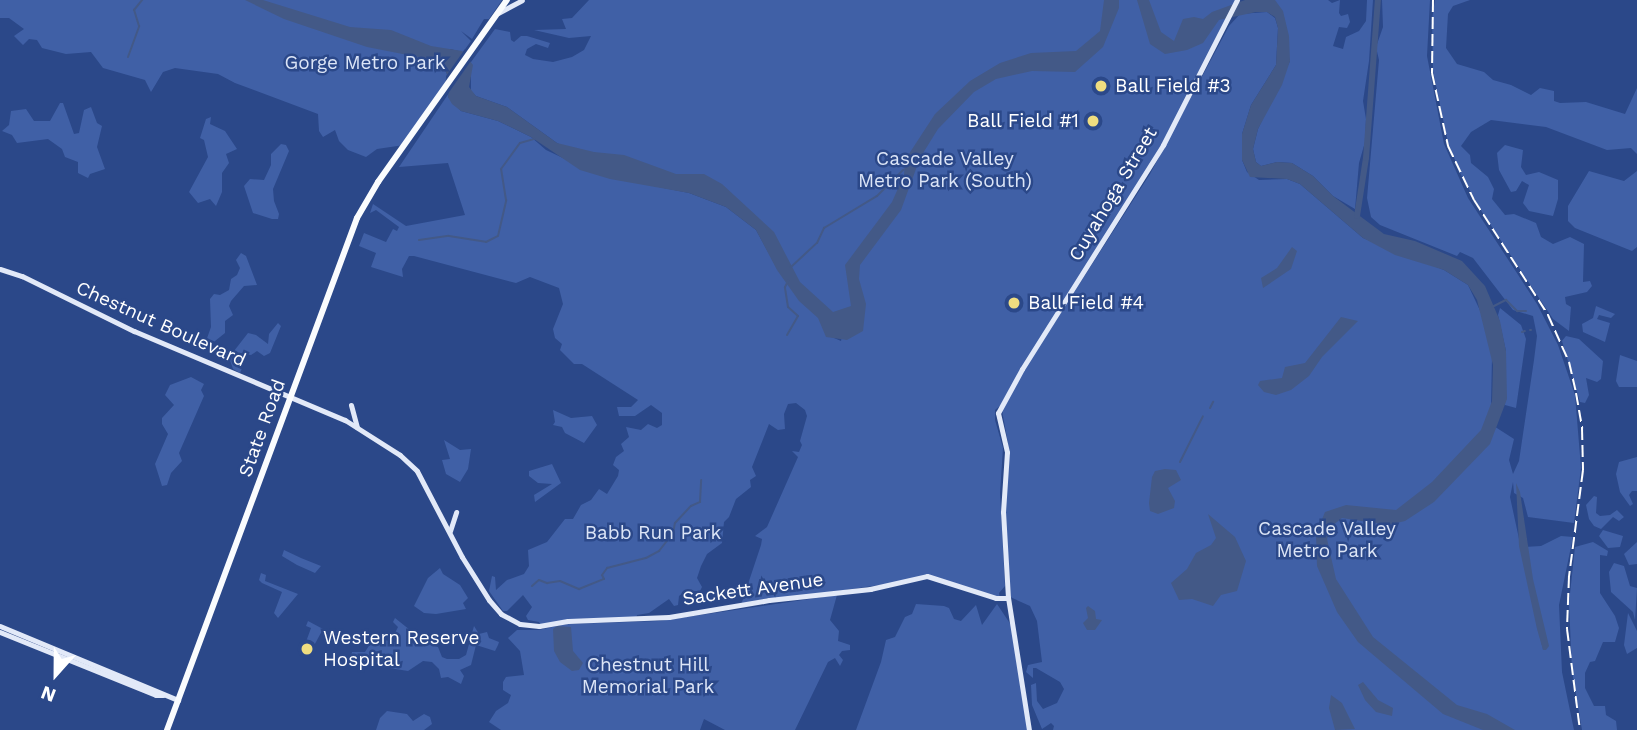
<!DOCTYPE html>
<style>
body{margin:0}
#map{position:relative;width:1637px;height:730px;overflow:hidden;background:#2b4889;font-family:"Work Sans",sans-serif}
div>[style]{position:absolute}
.green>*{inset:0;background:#4060a6}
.water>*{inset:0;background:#435987}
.pier>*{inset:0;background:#2b4889}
.stream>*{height:2px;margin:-1px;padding:0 1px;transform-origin:1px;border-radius:1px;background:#435987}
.river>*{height:6px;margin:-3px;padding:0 3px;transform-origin:3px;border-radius:3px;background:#435987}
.secondary>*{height:5px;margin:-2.5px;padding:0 2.5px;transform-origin:2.5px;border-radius:2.5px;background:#e2e9f8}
.primary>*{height:6px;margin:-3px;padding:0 3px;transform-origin:3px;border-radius:3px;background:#fafcfe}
.rail>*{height:2px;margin-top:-1px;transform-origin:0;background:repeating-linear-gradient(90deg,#fff 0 12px,transparent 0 17px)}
.dots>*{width:19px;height:19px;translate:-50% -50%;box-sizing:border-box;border:4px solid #2b4889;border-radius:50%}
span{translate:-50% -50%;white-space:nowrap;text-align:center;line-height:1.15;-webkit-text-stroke:5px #2b4889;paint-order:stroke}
.park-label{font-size:19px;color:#dce5f7}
.poi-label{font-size:19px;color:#fff}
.left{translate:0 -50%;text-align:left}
.right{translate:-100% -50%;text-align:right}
.street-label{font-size:19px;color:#fff}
.north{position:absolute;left:21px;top:639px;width:70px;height:70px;-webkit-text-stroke:5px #2b4889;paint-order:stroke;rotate:201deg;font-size:19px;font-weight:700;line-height:28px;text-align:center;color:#fff}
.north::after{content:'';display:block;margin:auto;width:24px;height:32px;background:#fff;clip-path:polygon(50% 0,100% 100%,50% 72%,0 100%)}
</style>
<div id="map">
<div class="green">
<div style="clip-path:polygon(0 0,502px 0,489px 19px,484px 19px,472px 39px,461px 31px,471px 41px,463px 52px,450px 49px,444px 67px,450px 82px,404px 145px,377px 149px,366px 157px,348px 150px,339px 141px,335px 130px,323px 137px,319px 131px,318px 114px,235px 83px,218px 74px,175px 68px,163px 72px,151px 92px,145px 80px,103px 68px,91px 52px,66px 54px,42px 48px,37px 40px,29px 39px,23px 45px,14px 36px,24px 29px,9px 18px,0 18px)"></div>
<div style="clip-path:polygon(evenodd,589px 0,1237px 0,1163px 145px,1026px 367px,1150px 174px,1229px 26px,1240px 14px,1267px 12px,1275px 18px,1278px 28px,1276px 65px,1251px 105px,1242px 134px,1242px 160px,1247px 172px,1259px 180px,1287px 179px,1300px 184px,1363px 238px,1444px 270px,1468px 285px,1485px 321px,1492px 357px,1491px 406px,1486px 421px,1514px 439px,1509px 460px,1513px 474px,1519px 461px,1534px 360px,1537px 336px,1533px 316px,1513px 310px,1473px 258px,1460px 252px,1457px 256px,1380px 225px,1371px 217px,1367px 198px,1379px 60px,1376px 47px,1383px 27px,1382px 0,1430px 0,1427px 56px,1444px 144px,1468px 198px,1537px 304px,1558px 345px,1575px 395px,1581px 468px,1574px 523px,1528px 517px,1523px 498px,1514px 493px,1513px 482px,1510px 497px,1543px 650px,1524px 547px,1541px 546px,1561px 536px,1573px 537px,1559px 605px,1562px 672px,1574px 730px,1053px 730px,1054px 726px,1051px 723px,1042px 729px,1032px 705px,1031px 685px,1036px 683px,1037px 701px,1043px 709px,1057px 703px,1064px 689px,1060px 682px,1036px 668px,1033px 668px,1033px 678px,1026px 672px,1028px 665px,1042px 662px,1037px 621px,1030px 606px,1008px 596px,1003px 512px,1008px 443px,1001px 405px,995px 410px,995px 420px,1003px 448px,1000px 493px,1005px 586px,999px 593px,1000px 599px,935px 577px,741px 605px,761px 545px,762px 539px,755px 536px,767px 527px,798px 457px,792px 451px,799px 452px,802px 445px,800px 441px,807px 416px,805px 410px,796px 403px,788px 404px,784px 414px,785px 429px,778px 430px,769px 424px,752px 467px,756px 476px,750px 480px,751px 487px,736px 499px,729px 517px,724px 522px,722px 543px,707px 554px,701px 566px,697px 578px,702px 587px,700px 591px,685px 591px,679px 596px,678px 605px,674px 606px,669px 599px,649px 613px,637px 615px,636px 619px,589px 620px,541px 626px,539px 622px,528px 620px,526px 616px,532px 607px,523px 595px,507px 611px,503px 611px,489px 591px,492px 576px,495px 577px,496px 590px,507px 580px,524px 574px,529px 566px,528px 550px,547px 542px,565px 519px,573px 519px,581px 505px,591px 500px,599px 489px,607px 494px,618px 476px,619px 470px,613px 465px,616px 457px,624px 451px,621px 444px,629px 437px,626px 427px,641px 430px,648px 424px,657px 428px,662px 425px,662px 413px,651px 405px,635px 416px,619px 416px,617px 407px,631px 407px,638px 400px,582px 364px,574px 364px,560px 350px,562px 344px,555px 338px,553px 329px,563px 304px,559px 288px,530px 277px,516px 283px,414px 256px,409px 256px,402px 269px,403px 277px,371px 267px,376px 253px,359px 246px,364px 233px,386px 242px,393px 229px,397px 231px,399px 227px,376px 210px,370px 213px,373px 204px,406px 226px,465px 215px,448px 163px,399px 167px,449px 93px,448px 97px,461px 111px,498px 121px,531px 137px,546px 150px,599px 175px,689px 193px,726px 207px,756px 230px,778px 270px,782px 252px,704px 178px,609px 169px,557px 143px,507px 107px,476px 96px,471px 91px,471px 62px,495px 29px,510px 32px,511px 40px,514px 42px,521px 36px,527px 36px,550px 43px,548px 48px,536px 44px,527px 49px,525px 55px,533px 59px,553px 62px,572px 57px,584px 50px,591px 36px,569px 38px,534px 30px,566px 29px,562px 19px,572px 18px,589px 0,847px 310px,841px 341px,834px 338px,838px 329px,831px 316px,847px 310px)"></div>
<div style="clip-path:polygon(1273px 0,1328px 0,1332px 3px,1340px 0,1339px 13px,1341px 16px,1348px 14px,1350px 22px,1347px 28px,1339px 27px,1333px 46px,1343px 49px,1346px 37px,1359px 31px,1366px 21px,1367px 0,1373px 0,1369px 61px,1363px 101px,1366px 119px,1365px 142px,1359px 163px,1355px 209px,1333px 196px,1313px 176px,1292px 163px,1277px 162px,1261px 166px,1256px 162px,1253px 149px,1258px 129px,1290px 61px)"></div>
<div style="clip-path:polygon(1435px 0,1470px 0,1453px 6px,1448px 14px,1446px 48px,1457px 64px,1484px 72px,1493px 80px,1511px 85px,1531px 95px,1540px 88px,1554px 91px,1554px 101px,1560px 103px,1586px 102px,1625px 114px,1637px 88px,1637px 154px,1631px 148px,1607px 150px,1546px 127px,1491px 120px,1471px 132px,1461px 146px,1470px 155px,1471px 163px,1488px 177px,1494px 189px,1492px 199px,1505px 215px,1514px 214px,1536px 223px,1541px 237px,1553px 244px,1570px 237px,1584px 244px,1583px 282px,1590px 281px,1592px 286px,1587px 292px,1565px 297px,1566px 304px,1571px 307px,1569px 331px,1553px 319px,1482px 212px,1461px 175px,1448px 143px,1433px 71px,1432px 19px)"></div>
<div style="clip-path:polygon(60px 103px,63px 103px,74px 134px,79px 133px,84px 110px,91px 107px,97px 123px,102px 126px,97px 147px,105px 169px,90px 174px,88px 178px,78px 173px,78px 162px,65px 157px,62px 149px,48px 139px,17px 143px,12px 135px,2px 131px,9px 125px,11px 111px,26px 109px,34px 121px,50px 121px)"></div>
<div style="clip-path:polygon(211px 117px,210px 124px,225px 131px,237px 149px,226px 154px,229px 163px,222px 173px,222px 192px,216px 206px,210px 199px,198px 203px,189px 192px,208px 157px,204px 140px,200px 138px,206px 119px)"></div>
<div style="clip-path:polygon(281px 144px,286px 145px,289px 151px,273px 189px,274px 201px,279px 214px,278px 219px,272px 219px,253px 213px,244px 186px,250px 179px,264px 180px,271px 165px,271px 154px)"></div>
<div style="clip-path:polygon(1505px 145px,1523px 150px,1521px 167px,1526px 175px,1539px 172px,1558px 180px,1558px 199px,1553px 216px,1529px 211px,1523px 203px,1529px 185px,1522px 181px,1516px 191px,1511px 192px,1499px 170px,1497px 153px)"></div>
<div style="clip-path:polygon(1589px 171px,1624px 181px,1637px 171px,1637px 247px,1632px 251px,1575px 228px,1568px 221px,1568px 206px)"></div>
<div style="clip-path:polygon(241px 253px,246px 256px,257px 285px,244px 286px,231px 301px,229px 306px,233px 315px,225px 321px,225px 333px,210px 345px,206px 341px,211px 327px,210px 299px,214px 294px,220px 295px,229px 290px,231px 279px,237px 275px,240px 268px,236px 260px)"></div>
<div style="clip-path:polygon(1596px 306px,1615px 314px,1611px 318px,1599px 315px,1597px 319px,1610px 323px,1605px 342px,1583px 332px,1582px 324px,1593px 318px)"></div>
<div style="clip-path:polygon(1500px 308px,1521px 325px,1526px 339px,1516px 408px,1505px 405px,1506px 351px,1498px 315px)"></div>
<div style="clip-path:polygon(278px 323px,281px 326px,270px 353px,264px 356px,257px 351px,251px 355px,239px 353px,237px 358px,243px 366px,240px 373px,233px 369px,230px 360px,234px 351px,248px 333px,256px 335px,268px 344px,269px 334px)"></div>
<div style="clip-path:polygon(1566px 336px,1579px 339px,1603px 361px,1601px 379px,1597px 382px,1586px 378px,1589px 395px,1585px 403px,1580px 402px,1562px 341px)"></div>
<div style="clip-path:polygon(1620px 355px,1637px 361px,1637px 387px,1619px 387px,1616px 381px)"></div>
<div style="clip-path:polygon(191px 377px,204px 384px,201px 390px,204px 396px,179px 453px,182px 461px,171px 473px,167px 485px,162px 486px,155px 464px,168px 434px,162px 424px,162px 418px,174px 405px,165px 395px,170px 385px)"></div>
<div style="clip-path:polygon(553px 410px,571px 418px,592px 416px,597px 425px,584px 443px,565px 433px,562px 427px,553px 425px,555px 422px)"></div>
<div style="clip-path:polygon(444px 440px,460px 450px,471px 449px,468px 469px,460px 482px,446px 474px,442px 460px,450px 459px)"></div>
<div style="clip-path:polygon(1637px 457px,1637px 491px,1632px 491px,1629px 495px,1633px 504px,1630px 506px,1620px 492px,1616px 474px,1619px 462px)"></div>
<div style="clip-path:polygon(552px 464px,561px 483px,535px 502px,534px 495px,552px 484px,538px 483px,529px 476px,529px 471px)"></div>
<div style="clip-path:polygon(1594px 496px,1597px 497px,1596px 513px,1600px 516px,1610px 515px,1617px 510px,1624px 517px,1619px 521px,1613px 517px,1601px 529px,1594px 526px,1589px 519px,1586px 505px)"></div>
<div style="clip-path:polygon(1603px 530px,1623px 536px,1620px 547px,1608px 548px,1599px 536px)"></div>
<div style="clip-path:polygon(1593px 542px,1608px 551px,1607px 556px,1600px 555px,1600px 593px,1615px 616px,1619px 628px,1615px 642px,1603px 642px,1595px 661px,1590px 662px,1585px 673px,1585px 688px,1594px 706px,1605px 706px,1606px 715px,1616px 721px,1617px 730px,1582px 730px,1572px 671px,1569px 603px,1575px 547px)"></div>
<div style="clip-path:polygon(1637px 542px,1637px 564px,1629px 565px,1624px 554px)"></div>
<div style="clip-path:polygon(284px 550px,301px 558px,321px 566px,315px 573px,297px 565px,282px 556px)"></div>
<div style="clip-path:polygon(1614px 563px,1624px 566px,1630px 586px,1637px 588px,1635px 620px,1633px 612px,1611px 592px,1609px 572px)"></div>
<div style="clip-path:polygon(440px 568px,443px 574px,460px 585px,468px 598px,463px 603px,466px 609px,436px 614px,424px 613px,414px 606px,428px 578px)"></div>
<div style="clip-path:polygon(261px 573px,266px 575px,265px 581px,298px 594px,278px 618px,274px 613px,282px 592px,262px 583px,259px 580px)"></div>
<div style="clip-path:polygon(837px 595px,830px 620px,839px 631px,838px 641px,850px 645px,850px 650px,842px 651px,839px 655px,843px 660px,840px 666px,835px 658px,828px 662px,795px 730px,725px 730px,704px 719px,700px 730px,501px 730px,489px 722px,496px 711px,508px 703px,511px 695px,503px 690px,503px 682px,506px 677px,524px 675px,520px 651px,508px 638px,517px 630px,538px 630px,567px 624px,659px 621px)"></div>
<div style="clip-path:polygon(916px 604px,944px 606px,949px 608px,954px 619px,961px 621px,976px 605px,982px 625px,997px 604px,1013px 628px,1029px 730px,856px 730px,881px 662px,886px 640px,895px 637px,905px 617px,912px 614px)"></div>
<div style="clip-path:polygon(1628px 613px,1637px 631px,1637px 648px,1627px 654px,1624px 645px)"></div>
<div style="clip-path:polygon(395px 618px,410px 630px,430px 637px,430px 644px,438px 647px,442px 657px,447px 659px,459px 659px,466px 655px,474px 626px,479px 634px,487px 632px,489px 638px,499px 642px,498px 645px,495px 651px,476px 645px,471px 665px,460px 670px,464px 676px,461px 684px,448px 677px,441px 678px,439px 669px,432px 662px,423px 661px,408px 671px,383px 667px,375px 659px,349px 664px,352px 652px,365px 652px,377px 633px,383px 640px,391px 641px,398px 627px,393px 622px)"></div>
<div style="clip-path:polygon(308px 621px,323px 629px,310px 653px,303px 650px,311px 628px,306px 626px)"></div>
<div style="clip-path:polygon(387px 711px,407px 714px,413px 721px,424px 714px,430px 717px,432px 724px,424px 730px,376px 730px,380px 718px)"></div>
</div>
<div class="water">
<div style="clip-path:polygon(245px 0,263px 0,350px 27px,391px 30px,431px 46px,462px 51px,473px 65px,469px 87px,476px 96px,507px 107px,557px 143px,594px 152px,624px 155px,676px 174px,704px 174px,722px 184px,774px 232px,800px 282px,833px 312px,851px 306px,845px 265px,892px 202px,904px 175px,905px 160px,935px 114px,970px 81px,1000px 63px,1031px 53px,1076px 51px,1100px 31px,1104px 0,1119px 0,1119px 8px,1103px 47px,1075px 72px,1032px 71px,996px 79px,974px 92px,938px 129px,920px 158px,901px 210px,860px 265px,859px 279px,866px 304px,863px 331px,847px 340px,826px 337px,818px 318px,799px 301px,777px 270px,756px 230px,726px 207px,689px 193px,610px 179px,580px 170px,531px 137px,498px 121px,461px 111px,452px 104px,448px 97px,450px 82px,444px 67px,428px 59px,367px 47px,284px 19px)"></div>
<div style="clip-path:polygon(1137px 0,1149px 0,1161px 32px,1174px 41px,1183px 19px,1194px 17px,1203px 19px,1212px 12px,1245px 0,1275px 0,1283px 11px,1289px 36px,1290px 61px,1282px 85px,1258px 129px,1253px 149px,1256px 162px,1261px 166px,1277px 162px,1292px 163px,1313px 176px,1333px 196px,1384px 234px,1415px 241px,1462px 261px,1485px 286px,1500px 321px,1506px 351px,1507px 399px,1490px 444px,1434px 502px,1405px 521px,1388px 525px,1342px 518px,1332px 526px,1327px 539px,1336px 579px,1373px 637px,1457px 705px,1487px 714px,1515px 730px,1483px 730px,1443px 714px,1358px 642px,1337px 612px,1317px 566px,1316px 534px,1325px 512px,1346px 505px,1396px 510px,1432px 482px,1481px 430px,1492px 401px,1493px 365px,1477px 300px,1468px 285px,1444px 270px,1395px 255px,1363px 238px,1300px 184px,1287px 179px,1250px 177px,1242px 160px,1242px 134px,1251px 105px,1276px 65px,1278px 28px,1275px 17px,1267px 12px,1256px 12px,1219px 20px,1203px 43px,1187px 50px,1165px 54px,1150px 44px)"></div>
<div style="clip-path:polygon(1292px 247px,1297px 251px,1291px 269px,1263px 288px,1261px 278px,1277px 268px)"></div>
<div style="clip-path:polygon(1341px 317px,1358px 321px,1322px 357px,1309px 376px,1291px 390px,1276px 395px,1264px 392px,1258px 385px,1260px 381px,1282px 378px,1285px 367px,1305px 363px)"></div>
<div style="clip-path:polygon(1165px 469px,1176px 470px,1181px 480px,1168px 488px,1175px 501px,1174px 508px,1158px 514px,1150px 511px,1149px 503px,1152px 477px,1155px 471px)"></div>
<div style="clip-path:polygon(1516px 483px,1520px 492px,1533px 579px,1549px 646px,1546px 650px,1543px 650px,1537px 629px,1519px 546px)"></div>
<div style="clip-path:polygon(1208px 514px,1235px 537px,1246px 561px,1237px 591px,1221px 595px,1213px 606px,1192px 599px,1179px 600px,1171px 583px,1187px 569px,1196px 553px,1211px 545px,1216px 538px)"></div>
<div style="clip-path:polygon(1088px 606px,1095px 611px,1096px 619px,1102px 620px,1095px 630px,1087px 630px,1083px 623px,1088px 618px,1086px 608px)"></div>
<div style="clip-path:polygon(557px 626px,571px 627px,573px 651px,583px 663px,579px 670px,572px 671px,560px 662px,554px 651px,553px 629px)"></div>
<div style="clip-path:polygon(1363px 682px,1378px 700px,1393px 708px,1392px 716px,1376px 712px,1365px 700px,1358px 685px)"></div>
<div style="clip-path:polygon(1331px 695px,1342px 703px,1355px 729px,1335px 730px,1329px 708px)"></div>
</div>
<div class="pier">
<div style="clip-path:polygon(465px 49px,473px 58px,445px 98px,446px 76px)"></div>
</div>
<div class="stream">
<div style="left:128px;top:57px;width:33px;rotate:-70deg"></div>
<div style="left:139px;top:26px;width:17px;rotate:-107deg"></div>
<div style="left:134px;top:10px;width:13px;rotate:-51deg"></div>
<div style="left:419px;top:240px;width:30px;rotate:-8deg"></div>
<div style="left:449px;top:236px;width:37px;rotate:9deg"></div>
<div style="left:486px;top:242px;width:13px;rotate:-27deg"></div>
<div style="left:498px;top:236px;width:37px;rotate:-77deg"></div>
<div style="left:506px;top:200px;width:31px;rotate:-99deg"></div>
<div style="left:501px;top:169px;width:32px;rotate:-54deg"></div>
<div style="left:520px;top:143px;width:15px;rotate:-16deg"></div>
<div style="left:791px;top:267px;width:35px;rotate:-43deg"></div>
<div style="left:817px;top:243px;width:17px;rotate:-65deg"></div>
<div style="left:824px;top:228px;width:62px;rotate:-31.1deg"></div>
<div style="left:877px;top:196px;width:37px;rotate:-45deg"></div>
<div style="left:1492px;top:307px;width:16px;rotate:-27deg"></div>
<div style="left:1506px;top:300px;width:16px;rotate:45deg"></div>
<div style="left:1517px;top:311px;width:9px"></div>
<div style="left:1530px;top:330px;width:1px"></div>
<div style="left:1522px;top:332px;width:3px;rotate:-18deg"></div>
<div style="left:787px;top:335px;width:22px;rotate:-60deg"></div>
<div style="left:798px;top:316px;width:13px;rotate:-138deg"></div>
<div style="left:788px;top:307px;width:20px;rotate:-99deg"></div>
<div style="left:785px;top:287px;width:7px;rotate:-63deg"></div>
<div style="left:1210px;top:408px;width:7px;rotate:-63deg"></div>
<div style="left:1180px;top:462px;width:51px;rotate:-63.4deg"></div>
<div style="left:532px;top:586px;width:9px;rotate:-41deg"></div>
<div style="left:539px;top:580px;width:9px;rotate:21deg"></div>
<div style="left:547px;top:583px;width:13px;rotate:-9deg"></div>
<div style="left:560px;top:581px;width:21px;rotate:23deg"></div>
<div style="left:579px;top:589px;width:27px;rotate:-22deg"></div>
<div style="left:604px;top:579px;width:4px;rotate:-117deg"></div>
<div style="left:602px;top:575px;width:9px;rotate:-54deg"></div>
<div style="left:607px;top:568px;width:40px;rotate:-14.4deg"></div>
<div style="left:646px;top:558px;width:15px;rotate:-28deg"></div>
<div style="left:659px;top:551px;width:23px;rotate:-52deg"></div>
<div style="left:673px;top:533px;width:10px;rotate:-79deg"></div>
<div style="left:675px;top:523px;width:23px;rotate:-47deg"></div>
<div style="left:691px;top:506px;width:10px;rotate:-24deg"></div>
<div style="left:700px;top:502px;width:22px;rotate:-87deg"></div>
</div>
<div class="river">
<div style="left:1357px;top:216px;width:59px;rotate:-81.2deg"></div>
<div style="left:1366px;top:158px;width:158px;rotate:-85.7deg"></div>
</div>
<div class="secondary">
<div style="left:498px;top:13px;width:27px;rotate:-28deg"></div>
<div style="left:0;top:269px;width:23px;rotate:18deg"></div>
<div style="left:22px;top:276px;width:125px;rotate:26.2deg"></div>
<div style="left:134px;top:331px;width:229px;rotate:22.9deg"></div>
<div style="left:345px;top:420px;width:65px;rotate:32.5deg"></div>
<div style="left:400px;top:455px;width:23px;rotate:43deg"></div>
<div style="left:417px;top:471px;width:97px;rotate:62.4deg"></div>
<div style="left:462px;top:557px;width:51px;rotate:57.9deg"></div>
<div style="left:489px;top:600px;width:18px;rotate:49deg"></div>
<div style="left:501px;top:614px;width:21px;rotate:28deg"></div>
<div style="left:520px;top:624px;width:19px;rotate:6deg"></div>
<div style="left:539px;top:626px;width:29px;rotate:-10deg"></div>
<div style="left:568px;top:621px;width:101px;rotate:-2.3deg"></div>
<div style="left:669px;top:617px;width:101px;rotate:-9.6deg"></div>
<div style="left:769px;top:600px;width:102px;rotate:-6.2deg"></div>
<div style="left:870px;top:589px;width:58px;rotate:-12.8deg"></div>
<div style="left:927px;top:576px;width:72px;rotate:17.7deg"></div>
<div style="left:996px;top:598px;width:12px"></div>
<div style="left:351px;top:405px;width:23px;rotate:75deg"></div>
<div style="left:450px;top:531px;width:20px;rotate:-72deg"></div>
<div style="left:0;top:626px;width:193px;rotate:22.6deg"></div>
<div style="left:0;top:632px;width:168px;rotate:22deg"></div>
<div style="left:156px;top:695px;width:7px"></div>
<div style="left:1029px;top:730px;width:134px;rotate:-99deg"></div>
<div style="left:1008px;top:598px;width:86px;rotate:-93.3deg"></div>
<div style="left:1003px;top:512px;width:60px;rotate:-86.2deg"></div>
<div style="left:1007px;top:452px;width:40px;rotate:-103deg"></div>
<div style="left:998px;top:413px;width:50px;rotate:-61.4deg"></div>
<div style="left:1022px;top:369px;width:265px;rotate:-57.8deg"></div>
<div style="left:1163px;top:145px;width:163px;rotate:-63deg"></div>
</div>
<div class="primary">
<div style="left:167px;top:730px;width:546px;rotate:-69.64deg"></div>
<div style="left:357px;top:218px;width:42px;rotate:-59.7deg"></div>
<div style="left:378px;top:182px;width:223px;rotate:-54.7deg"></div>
</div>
<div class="rail">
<div style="left:1433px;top:0;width:73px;rotate:90.8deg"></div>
<div style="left:1432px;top:73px;width:75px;rotate:77.6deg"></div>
<div style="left:1448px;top:146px;width:60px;rotate:64.3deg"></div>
<div style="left:1474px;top:200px;width:137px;rotate:57.2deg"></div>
<div style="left:1548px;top:315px;width:51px;rotate:65.9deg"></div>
<div style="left:1569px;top:362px;width:32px;rotate:77deg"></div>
<div style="left:1576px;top:393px;width:36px;rotate:80deg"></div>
<div style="left:1582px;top:428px;width:42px;rotate:88.6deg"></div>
<div style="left:1583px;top:470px;width:107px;rotate:97.5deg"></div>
<div style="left:1569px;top:576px;width:53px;rotate:92.2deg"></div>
<div style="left:1567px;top:629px;width:102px;rotate:82.7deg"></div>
</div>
<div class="dots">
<div style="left:1101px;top:86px;background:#efdd80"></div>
<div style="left:1093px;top:121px;background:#efdd80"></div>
<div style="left:1014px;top:303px;background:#efdd80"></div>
<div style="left:307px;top:649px;background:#efdd80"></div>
</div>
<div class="park-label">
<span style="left:365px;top:63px">Gorge Metro Park</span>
<span style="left:945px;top:170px">Cascade Valley<br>Metro Park (South)</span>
<span style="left:1327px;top:540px">Cascade Valley<br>Metro Park</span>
<span style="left:653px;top:533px">Babb Run Park</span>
<span style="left:648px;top:676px">Chestnut Hill<br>Memorial Park</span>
</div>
<div class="poi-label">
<span class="left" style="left:1115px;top:86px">Ball Field #3</span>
<span class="right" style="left:1079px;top:121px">Ball Field #1</span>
<span class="left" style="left:1028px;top:303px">Ball Field #4</span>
<span class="left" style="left:323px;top:649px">Western Reserve<br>Hospital</span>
</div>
<div class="street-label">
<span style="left:1113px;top:194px;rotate:-59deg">Cuyahoga Street</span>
<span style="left:161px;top:324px;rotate:24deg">Chestnut Boulevard</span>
<span style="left:262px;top:428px;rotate:-70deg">State Road</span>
<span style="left:753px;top:589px;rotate:-8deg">Sackett Avenue</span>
</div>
<div class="north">N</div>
</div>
